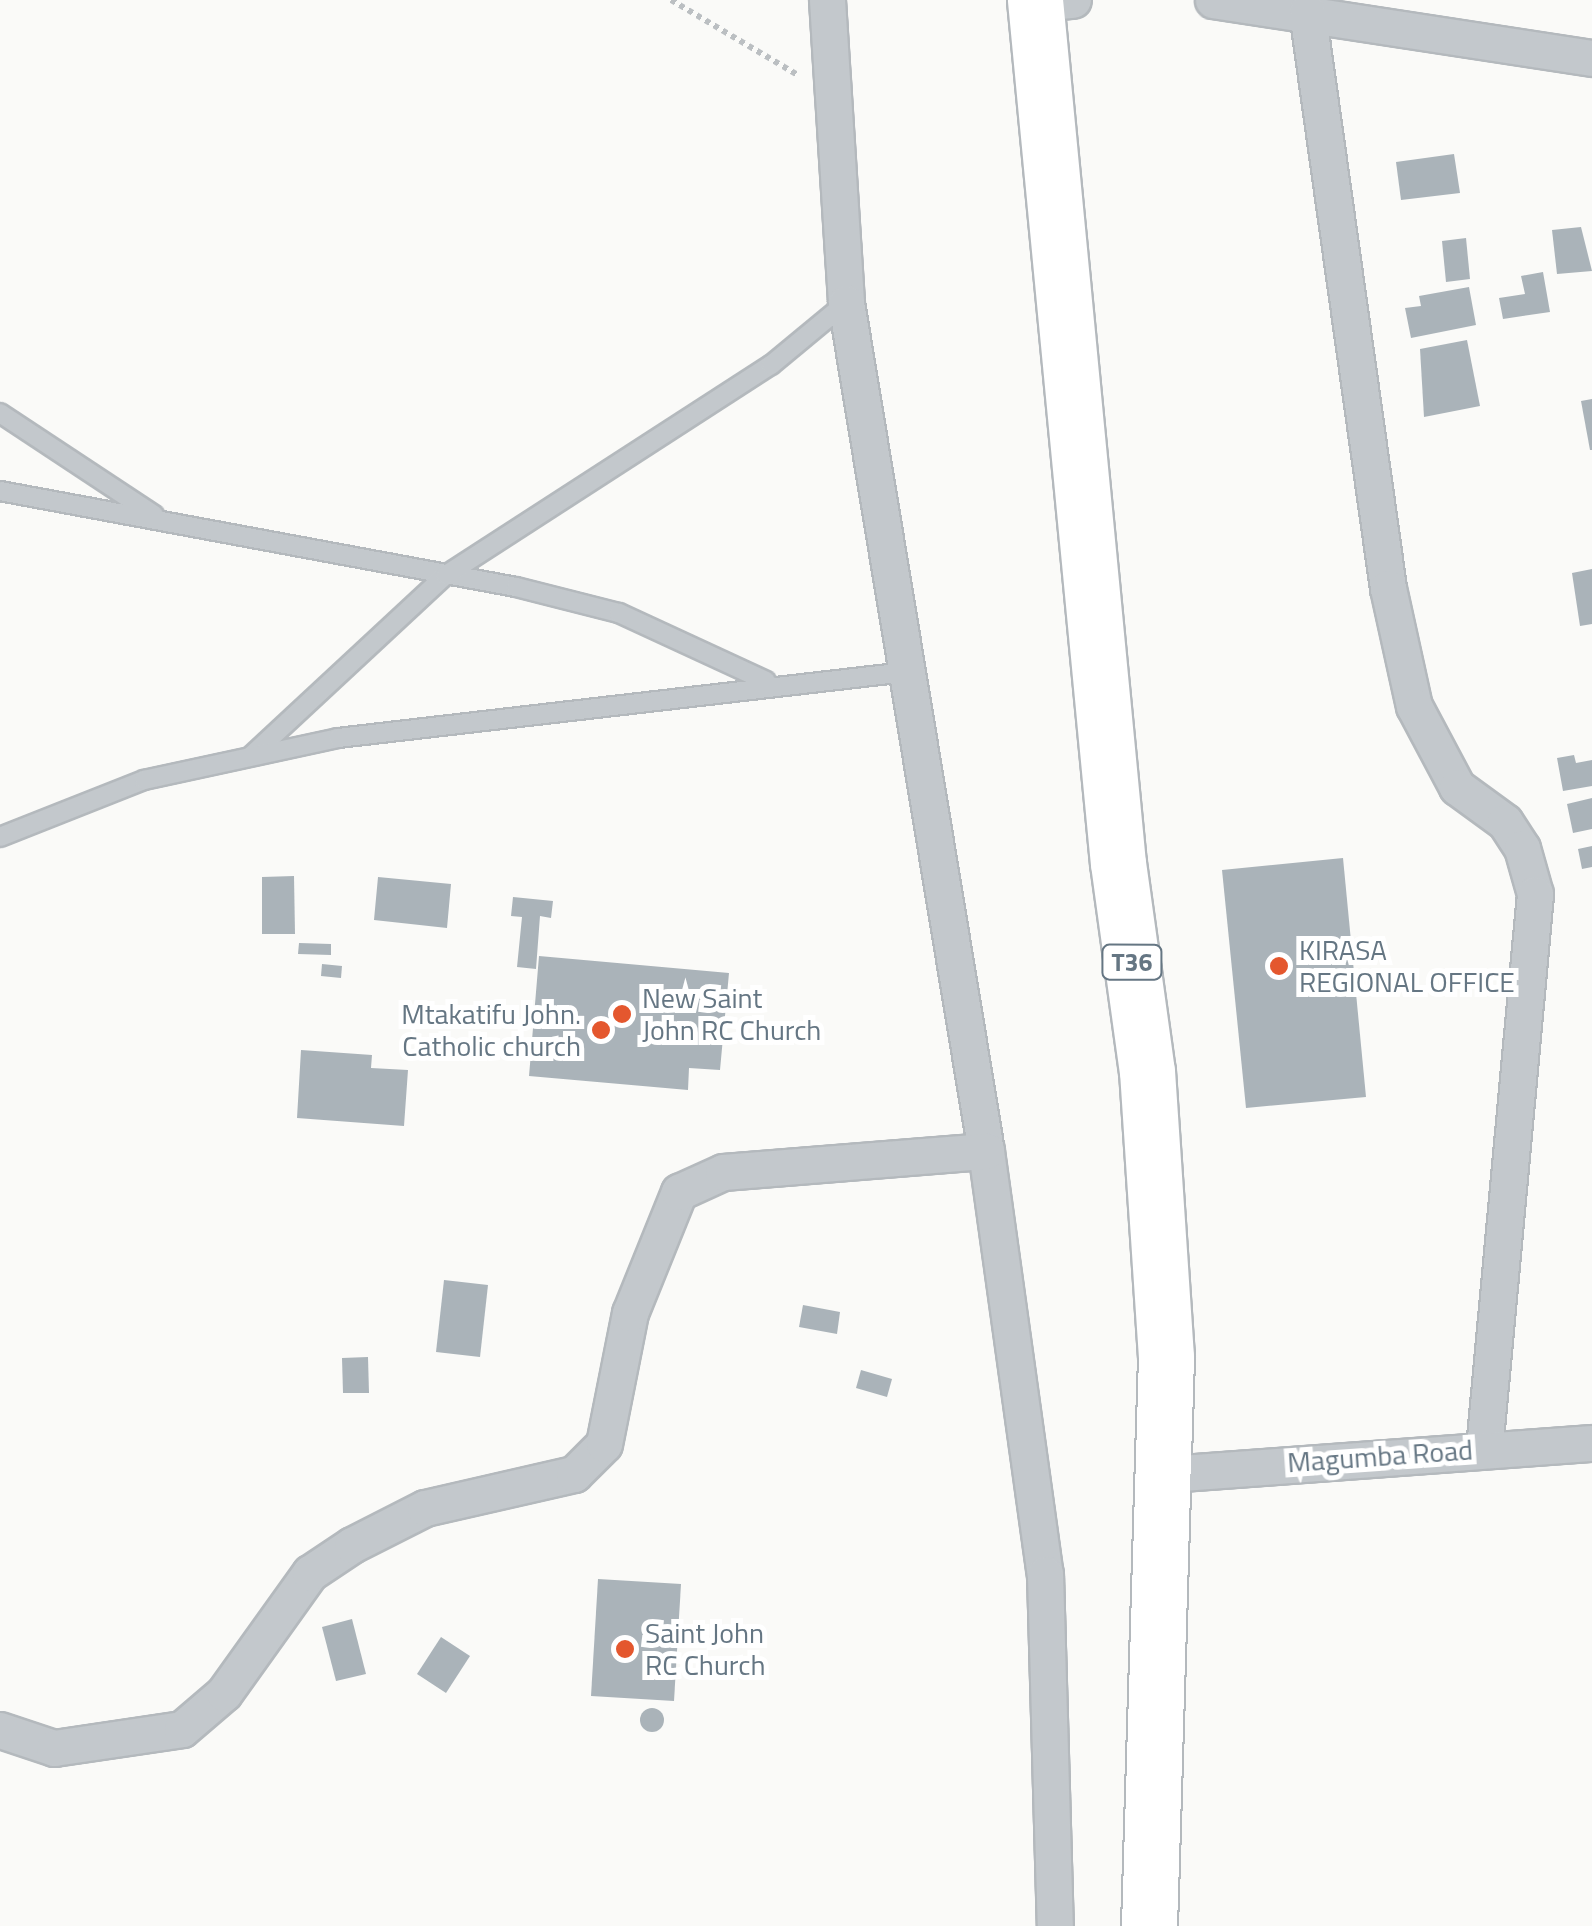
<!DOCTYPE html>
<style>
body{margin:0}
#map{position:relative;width:1592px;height:1926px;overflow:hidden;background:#fafaf8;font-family:"Titillium Web",sans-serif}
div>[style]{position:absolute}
.building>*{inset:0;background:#aab3b9}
.round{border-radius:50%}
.path>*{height:6px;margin-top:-3px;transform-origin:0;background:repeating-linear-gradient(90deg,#bbbfc2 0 5px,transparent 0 10px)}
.roads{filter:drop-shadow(2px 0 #b4b9bd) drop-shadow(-2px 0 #b4b9bd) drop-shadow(0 2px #b4b9bd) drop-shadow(0 -2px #b4b9bd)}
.lane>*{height:18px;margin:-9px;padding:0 9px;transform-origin:9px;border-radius:9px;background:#c3c8cc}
.street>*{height:35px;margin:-17.5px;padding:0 17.5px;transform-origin:17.5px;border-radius:17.5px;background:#c3c8cc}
.highway>*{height:55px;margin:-27.5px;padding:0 27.5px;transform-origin:27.5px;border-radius:27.5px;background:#fff}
.dots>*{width:28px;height:28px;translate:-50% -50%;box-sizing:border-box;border:5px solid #fff;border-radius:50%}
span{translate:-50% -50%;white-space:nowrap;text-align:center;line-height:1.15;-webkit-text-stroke:10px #fff;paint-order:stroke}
.shield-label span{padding:2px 8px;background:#fff;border:2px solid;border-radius:8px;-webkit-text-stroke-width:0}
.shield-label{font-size:25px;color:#657683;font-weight:700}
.poi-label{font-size:28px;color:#657683}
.left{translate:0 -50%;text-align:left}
.right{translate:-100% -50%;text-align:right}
.street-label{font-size:28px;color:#657683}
</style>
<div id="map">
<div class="building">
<div style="clip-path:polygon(1454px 154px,1460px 193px,1401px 200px,1396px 162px)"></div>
<div style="clip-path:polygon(1581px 227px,1592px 271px,1557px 274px,1552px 230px)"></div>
<div style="clip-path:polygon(1466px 238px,1470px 279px,1446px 282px,1442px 241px)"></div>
<div style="clip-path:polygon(1543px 272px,1550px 312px,1503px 319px,1499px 298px,1525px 294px,1521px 276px)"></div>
<div style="clip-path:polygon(1469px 287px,1476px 325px,1411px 338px,1405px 308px,1421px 306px,1419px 296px)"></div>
<div style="clip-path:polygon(1467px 340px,1480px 406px,1424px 417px,1420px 349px)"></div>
<div style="clip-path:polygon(1592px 399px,1592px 450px,1590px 450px,1581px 401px)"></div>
<div style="clip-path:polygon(1592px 569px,1592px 624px,1580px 626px,1572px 573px)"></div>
<div style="clip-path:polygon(1574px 755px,1576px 763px,1592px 760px,1592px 786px,1563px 791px,1557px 758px)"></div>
<div style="clip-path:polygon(1592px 798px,1592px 829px,1573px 833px,1567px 804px)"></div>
<div style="clip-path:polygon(1592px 846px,1592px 867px,1582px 869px,1578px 849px)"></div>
<div style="clip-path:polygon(1343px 858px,1366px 1097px,1246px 1108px,1222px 870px)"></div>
<div style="clip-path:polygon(294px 876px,295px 934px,262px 934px,262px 877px)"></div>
<div style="clip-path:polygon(378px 877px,451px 884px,447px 928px,374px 920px)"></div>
<div style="clip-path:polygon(513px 897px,553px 901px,551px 918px,540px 916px,536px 969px,517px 967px,522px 917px,511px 916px)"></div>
<div style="clip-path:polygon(299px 943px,331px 944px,331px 955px,298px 954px)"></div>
<div style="clip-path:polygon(539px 956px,729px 973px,720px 1070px,689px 1068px,688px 1090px,529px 1076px)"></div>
<div style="clip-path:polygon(322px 964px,342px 966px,341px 978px,321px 976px)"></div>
<div style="clip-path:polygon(301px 1050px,372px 1055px,371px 1068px,408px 1070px,404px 1126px,297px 1118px)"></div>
<div style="clip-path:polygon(444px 1280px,488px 1285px,480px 1357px,436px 1352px)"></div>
<div style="clip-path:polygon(803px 1305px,840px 1312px,837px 1334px,799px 1327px)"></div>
<div style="clip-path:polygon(368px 1357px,369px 1393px,343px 1393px,342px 1358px)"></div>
<div style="clip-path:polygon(861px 1370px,892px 1379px,887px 1397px,856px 1388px)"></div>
<div style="clip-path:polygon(598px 1579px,681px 1584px,674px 1701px,591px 1696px)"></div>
<div style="clip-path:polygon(352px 1619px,366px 1674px,336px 1681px,322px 1627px)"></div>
<div style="clip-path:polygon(441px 1637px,470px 1656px,446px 1693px,417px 1674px)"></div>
<div class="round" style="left:640px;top:1708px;width:24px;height:24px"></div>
</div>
<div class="path">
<div style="left:671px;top:0;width:147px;rotate:30.6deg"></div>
</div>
<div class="roads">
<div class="lane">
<div style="left:0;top:413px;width:185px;rotate:33.5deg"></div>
<div style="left:0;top:491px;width:525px;rotate:10.54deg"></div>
<div style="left:516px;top:587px;width:106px;rotate:14.2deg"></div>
<div style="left:619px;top:613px;width:162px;rotate:24.8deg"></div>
<div style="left:252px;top:755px;width:265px;rotate:-42.9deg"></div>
<div style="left:446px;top:575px;width:387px;rotate:-32.9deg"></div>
<div style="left:771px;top:365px;width:97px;rotate:-39.6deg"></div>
<div style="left:0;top:837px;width:155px;rotate:-21.6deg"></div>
<div style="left:144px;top:780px;width:198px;rotate:-12.2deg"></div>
<div style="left:338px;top:738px;width:572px;rotate:-6.63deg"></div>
</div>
<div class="street">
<div style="left:827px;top:0;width:304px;rotate:86.4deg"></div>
<div style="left:846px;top:303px;width:859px;rotate:80.63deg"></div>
<div style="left:986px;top:1151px;width:427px;rotate:82.1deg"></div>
<div style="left:1045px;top:1574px;width:352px;rotate:88.4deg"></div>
<div style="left:1213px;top:0;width:383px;rotate:8.7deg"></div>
<div style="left:1036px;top:3px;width:37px;rotate:-5deg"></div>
<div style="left:1307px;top:11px;width:583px;rotate:82.01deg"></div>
<div style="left:1388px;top:588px;width:121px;rotate:77.6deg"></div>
<div style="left:1414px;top:706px;width:92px;rotate:62deg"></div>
<div style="left:1457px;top:787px;width:59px;rotate:36.1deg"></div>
<div style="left:1505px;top:822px;width:31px;rotate:57deg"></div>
<div style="left:1522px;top:848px;width:48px;rotate:74.2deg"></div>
<div style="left:1535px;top:894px;width:557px;rotate:95.25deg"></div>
<div style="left:1168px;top:1474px;width:425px;rotate:-4.2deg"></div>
<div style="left:0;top:1730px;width:57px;rotate:18.4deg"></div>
<div style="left:54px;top:1748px;width:129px;rotate:-8.4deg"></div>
<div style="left:182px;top:1729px;width:55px;rotate:-40.6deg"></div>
<div style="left:224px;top:1693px;width:148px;rotate:-54.4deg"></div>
<div style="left:310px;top:1573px;width:50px;rotate:-33.7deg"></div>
<div style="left:352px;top:1545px;width:82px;rotate:-26.9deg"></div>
<div style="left:425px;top:1508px;width:153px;rotate:-12.9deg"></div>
<div style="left:574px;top:1474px;width:42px;rotate:-45deg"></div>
<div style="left:604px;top:1444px;width:134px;rotate:-78.8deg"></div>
<div style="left:630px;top:1313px;width:131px;rotate:-68deg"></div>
<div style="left:679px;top:1192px;width:48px;rotate:-24.4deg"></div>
<div style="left:723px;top:1172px;width:264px;rotate:-4.6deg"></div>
</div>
<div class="highway">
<div style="left:1035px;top:0;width:867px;rotate:84.51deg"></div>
<div style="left:1118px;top:863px;width:210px;rotate:82.1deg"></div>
<div style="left:1147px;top:1071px;width:287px;rotate:86.2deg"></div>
<div style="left:1166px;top:1357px;width:569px;rotate:91.71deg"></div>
</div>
</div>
<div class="dots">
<div style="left:1279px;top:966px;background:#e4572e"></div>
<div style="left:622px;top:1014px;background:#e4572e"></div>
<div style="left:601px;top:1030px;background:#e4572e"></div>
<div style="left:625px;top:1649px;background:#e4572e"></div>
</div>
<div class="shield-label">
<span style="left:1132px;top:962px">T36</span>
</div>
<div class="poi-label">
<span class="left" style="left:1299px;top:966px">KIRASA<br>REGIONAL OFFICE</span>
<span class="left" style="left:642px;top:1014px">New Saint<br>John RC Church</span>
<span class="right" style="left:581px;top:1030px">Mtakatifu John.<br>Catholic church</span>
<span class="left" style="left:645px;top:1649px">Saint John<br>RC Church</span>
</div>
<div class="street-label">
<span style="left:1380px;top:1456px;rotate:-4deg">Magumba Road</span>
</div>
</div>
